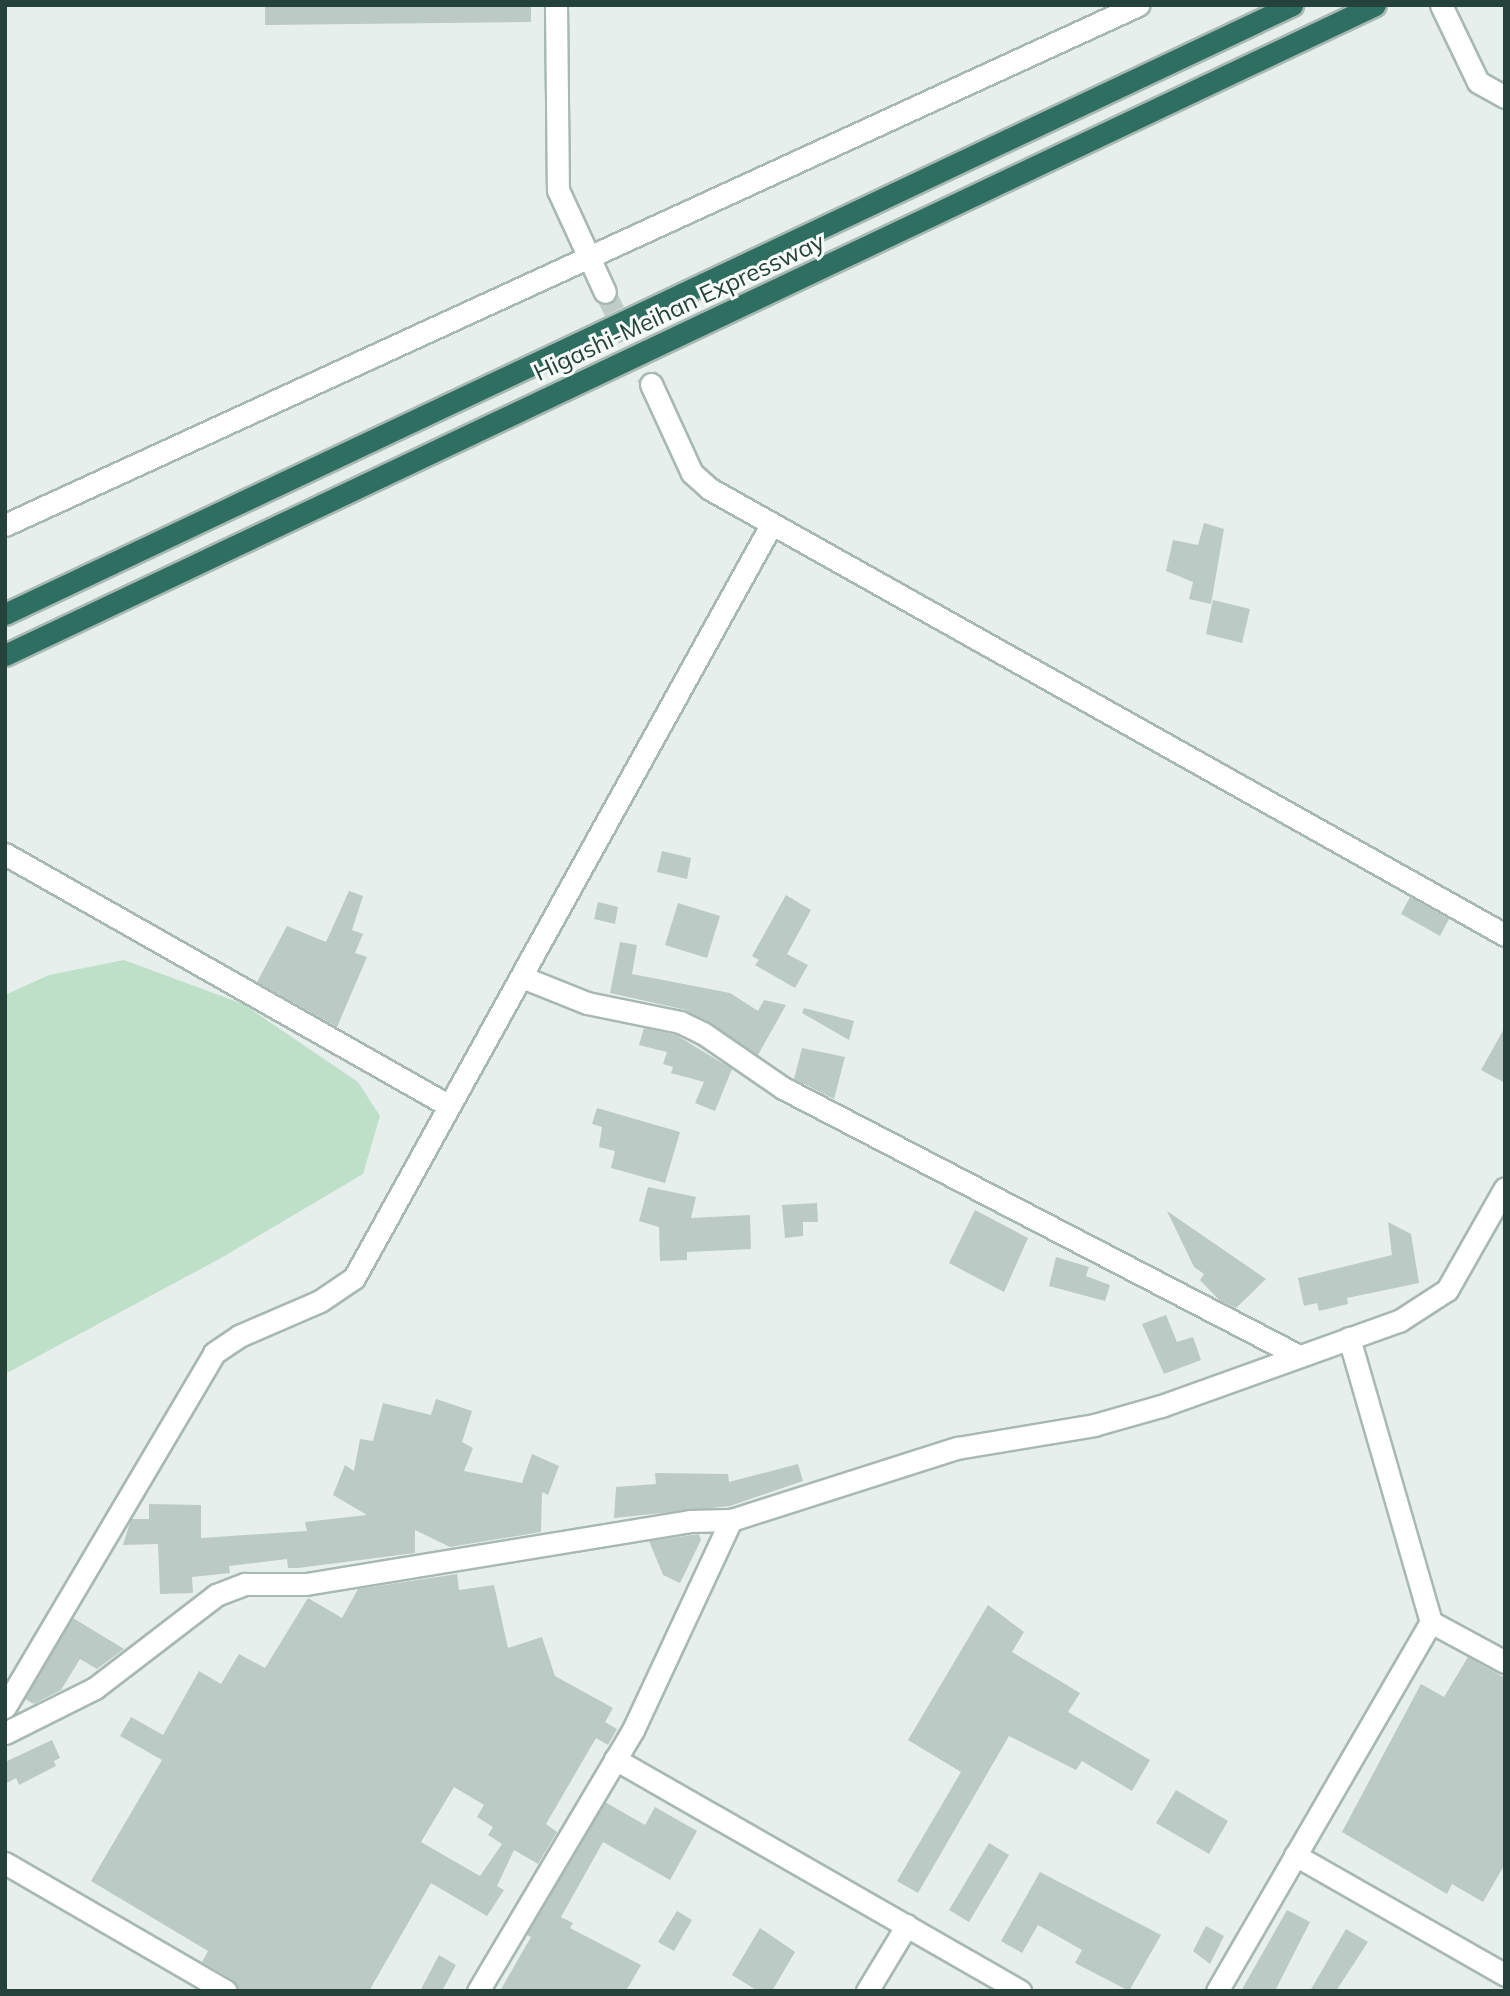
<!DOCTYPE html>
<style>
body{margin:0}
#map{position:relative;width:1510px;height:1996px;overflow:hidden;background:#e6efeb;font-family:Mulish,sans-serif}
div>[style]{position:absolute}
.green>*{inset:0;background:#bfe0c8}
.building>*{inset:0;background:#bbcac4}
.minor-tunnel>*{height:21px;margin-top:-10.5px;transform-origin:0;background:repeating-linear-gradient(90deg,#bfccc8 0 21px,transparent 0 31px)}
.roads{filter:drop-shadow(2px 0 #a8b8b2) drop-shadow(-2px 0 #a8b8b2) drop-shadow(0 2px #a8b8b2) drop-shadow(0 -2px #a8b8b2)}
.minor>*{height:21px;margin:-10.5px;padding:0 10.5px;transform-origin:10.5px;border-radius:10.5px;background:#fff}
.highway>*{height:21px;margin:-10.5px;padding:0 10.5px;transform-origin:10.5px;border-radius:10.5px;background:#2f6f62}
span{translate:-50% -50%;white-space:nowrap;text-align:center;line-height:1.15;-webkit-text-stroke:6px #f7fbf9;paint-order:stroke}
.street-label{font-size:24px;color:#24423a}
.frame{position:absolute;inset:0;border:7px solid #24423a;pointer-events:none}
</style>
<div id="map">
<div class="green">
<div style="clip-path:polygon(124px 960px,243px 1004px,358px 1082px,380px 1116px,363px 1174px,221px 1258px,5px 1374px,5px 995px,49px 975px)"></div>
</div>
<div class="building">
<div style="clip-path:polygon(265px 5px,531px 5px,531px 22px,265px 25px)"></div>
<div style="clip-path:polygon(1204px 523px,1224px 529px,1211px 604px,1189px 599px,1193px 582px,1166px 571px,1173px 540px,1198px 545px)"></div>
<div style="clip-path:polygon(1213px 600px,1250px 609px,1242px 643px,1206px 634px)"></div>
<div style="clip-path:polygon(662px 851px,691px 858px,687px 879px,657px 872px)"></div>
<div style="clip-path:polygon(349px 891px,363px 896px,352px 930px,363px 934px,355px 953px,367px 957px,337px 1027px,257px 982px,287px 926px,326px 942px)"></div>
<div style="clip-path:polygon(786px 895px,811px 910px,787px 954px,808px 965px,795px 988px,755px 965px,759px 960px,752px 956px)"></div>
<div style="clip-path:polygon(1410px 897px,1449px 919px,1440px 936px,1401px 914px)"></div>
<div style="clip-path:polygon(598px 902px,618px 907px,615px 924px,594px 919px)"></div>
<div style="clip-path:polygon(678px 903px,720px 916px,707px 958px,665px 945px)"></div>
<div style="clip-path:polygon(620px 942px,637px 945px,632px 974px,730px 993px,758px 1011px,764px 1000px,786px 1005px,758px 1055px,686px 1010px,610px 993px)"></div>
<div style="clip-path:polygon(804px 1008px,854px 1021px,849px 1040px,802px 1013px)"></div>
<div style="clip-path:polygon(1505px 1027px,1505px 1083px,1481px 1070px)"></div>
<div style="clip-path:polygon(644px 1028px,676px 1035px,732px 1069px,715px 1111px,695px 1103px,704px 1082px,671px 1073px,673px 1067px,663px 1064px,667px 1052px,639px 1045px)"></div>
<div style="clip-path:polygon(802px 1048px,845px 1057px,834px 1099px,794px 1079px)"></div>
<div style="clip-path:polygon(597px 1108px,680px 1132px,665px 1183px,611px 1168px,615px 1151px,599px 1147px,602px 1127px,592px 1124px)"></div>
<div style="clip-path:polygon(648px 1187px,696px 1197px,691px 1218px,750px 1215px,751px 1249px,687px 1252px,687px 1260px,660px 1261px,659px 1227px,639px 1221px)"></div>
<div style="clip-path:polygon(817px 1203px,818px 1222px,803px 1222px,803px 1236px,785px 1238px,782px 1205px)"></div>
<div style="clip-path:polygon(975px 1210px,1028px 1238px,1004px 1292px,949px 1263px)"></div>
<div style="clip-path:polygon(1167px 1211px,1266px 1279px,1236px 1308px,1219px 1300px,1200px 1280px,1204px 1274px,1194px 1267px)"></div>
<div style="clip-path:polygon(1388px 1222px,1411px 1234px,1419px 1283px,1347px 1298px,1348px 1304px,1319px 1311px,1317px 1303px,1304px 1306px,1298px 1278px,1392px 1255px)"></div>
<div style="clip-path:polygon(1056px 1257px,1089px 1267px,1086px 1276px,1110px 1285px,1105px 1301px,1049px 1286px)"></div>
<div style="clip-path:polygon(1166px 1315px,1177px 1342px,1193px 1337px,1201px 1360px,1164px 1374px,1142px 1324px)"></div>
<div style="clip-path:polygon(436px 1399px,472px 1411px,462px 1442px,473px 1448px,464px 1471px,522px 1483px,532px 1454px,559px 1466px,548px 1495px,542px 1492px,541px 1532px,450px 1547px,415px 1530px,415px 1553px,298px 1568px,288px 1568px,287px 1559px,229px 1566px,230px 1573px,192px 1577px,193px 1593px,160px 1594px,158px 1544px,123px 1545px,131px 1519px,149px 1519px,149px 1504px,201px 1505px,201px 1538px,307px 1531px,305px 1522px,367px 1515px,333px 1495px,345px 1465px,354px 1471px,360px 1439px,373px 1441px,383px 1403px,431px 1415px)"></div>
<div style="clip-path:polygon(798px 1464px,803px 1481px,730px 1506px,614px 1518px,616px 1487px,656px 1484px,655px 1473px,728px 1474px,729px 1482px)"></div>
<div style="clip-path:polygon(699px 1534px,701px 1540px,680px 1583px,663px 1575px,649px 1541px)"></div>
<div style="clip-path:polygon(evenodd,457px 1574px,459px 1590px,494px 1585px,508px 1648px,542px 1637px,555px 1676px,613px 1708px,605px 1722px,617px 1729px,608px 1745px,596px 1738px,546px 1824px,557px 1832px,538px 1864px,514px 1850px,497px 1886px,504px 1890px,487px 1916px,431px 1883px,369px 1991px,239px 1991px,233px 1980px,202px 1962px,208px 1951px,91px 1881px,162px 1760px,120px 1736px,131px 1717px,163px 1735px,199px 1671px,221px 1684px,239px 1654px,265px 1668px,308px 1598px,342px 1618px,358px 1589px,457px 1574px,454px 1787px,484px 1805px,477px 1817px,493px 1827px,488px 1835px,502px 1844px,480px 1876px,421px 1842px,454px 1787px)"></div>
<div style="clip-path:polygon(988px 1605px,1024px 1632px,1012px 1652px,1080px 1693px,1068px 1712px,1150px 1760px,1132px 1791px,1082px 1761px,1076px 1770px,1009px 1736px,918px 1893px,897px 1881px,961px 1772px,908px 1740px)"></div>
<div style="clip-path:polygon(73px 1618px,124px 1649px,97px 1669px,80px 1659px,61px 1690px,34px 1704px,25px 1699px)"></div>
<div style="clip-path:polygon(1468px 1657px,1505px 1678px,1505px 1864px,1483px 1902px,1452px 1884px,1447px 1894px,1342px 1832px,1421px 1684px,1444px 1697px)"></div>
<div style="clip-path:polygon(52px 1740px,60px 1758px,54px 1761px,56px 1766px,19px 1785px,16px 1778px,5px 1784px,5px 1762px)"></div>
<div style="clip-path:polygon(1176px 1790px,1228px 1821px,1209px 1854px,1156px 1823px)"></div>
<div style="clip-path:polygon(605px 1802px,645px 1825px,655px 1807px,697px 1831px,670px 1880px,603px 1842px,561px 1917px,573px 1923px,570px 1928px,641px 1965px,626px 1991px,500px 1991px,531px 1937px,527px 1935px)"></div>
<div style="clip-path:polygon(989px 1843px,1009px 1855px,969px 1922px,949px 1910px)"></div>
<div style="clip-path:polygon(1040px 1872px,1161px 1935px,1129px 1991px,1075px 1963px,1082px 1950px,1038px 1925px,1022px 1953px,1001px 1941px)"></div>
<div style="clip-path:polygon(1287px 1910px,1310px 1922px,1275px 1991px,1241px 1991px)"></div>
<div style="clip-path:polygon(677px 1911px,692px 1920px,674px 1951px,658px 1942px)"></div>
<div style="clip-path:polygon(1206px 1926px,1224px 1936px,1210px 1964px,1193px 1951px)"></div>
<div style="clip-path:polygon(760px 1928px,795px 1952px,772px 1991px,758px 1991px,732px 1975px)"></div>
<div style="clip-path:polygon(1346px 1929px,1368px 1942px,1336px 1991px,1310px 1991px)"></div>
<div style="clip-path:polygon(439px 1955px,456px 1965px,442px 1991px,420px 1991px)"></div>
</div>
<div class="minor-tunnel">
<div style="left:605px;top:292px;width:103px;rotate:63.4deg"></div>
</div>
<div class="roads">
<div class="minor">
<div style="left:556px;top:5px;width:185px;rotate:89.4deg"></div>
<div style="left:558px;top:190px;width:112px;rotate:65.3deg"></div>
<div style="left:1441px;top:5px;width:85px;rotate:64.3deg"></div>
<div style="left:1478px;top:82px;width:31px;rotate:29deg"></div>
<div style="left:651px;top:384px;width:98px;rotate:65.3deg"></div>
<div style="left:692px;top:473px;width:24px;rotate:42deg"></div>
<div style="left:710px;top:489px;width:912px;rotate:29.29deg"></div>
<div style="left:5px;top:525px;width:1247px;rotate:-24.65deg"></div>
<div style="left:5px;top:854px;width:507px;rotate:29.55deg"></div>
<div style="left:522px;top:977px;width:70px;rotate:21.8deg"></div>
<div style="left:587px;top:1003px;width:95px;rotate:11.5deg"></div>
<div style="left:680px;top:1022px;width:25px;rotate:26deg"></div>
<div style="left:703px;top:1033px;width:97px;rotate:34.5deg"></div>
<div style="left:783px;top:1088px;width:579px;rotate:27.45deg"></div>
<div style="left:1349px;top:1338px;width:296px;rotate:73.9deg"></div>
<div style="left:1431px;top:1622px;width:84px;rotate:28.4deg"></div>
<div style="left:5px;top:1707px;width:411px;rotate:-59.4deg"></div>
<div style="left:214px;top:1353px;width:30px;rotate:-34deg"></div>
<div style="left:239px;top:1336px;width:88px;rotate:-23.4deg"></div>
<div style="left:320px;top:1301px;width:41px;rotate:-34.1deg"></div>
<div style="left:354px;top:1278px;width:861px;rotate:-61.02deg"></div>
<div style="left:5px;top:1733px;width:101px;rotate:-26.6deg"></div>
<div style="left:95px;top:1688px;width:153px;rotate:-37.5deg"></div>
<div style="left:216px;top:1595px;width:31px;rotate:-21deg"></div>
<div style="left:245px;top:1584px;width:61px"></div>
<div style="left:306px;top:1584px;width:389px;rotate:-9.3deg"></div>
<div style="left:690px;top:1521px;width:41px;rotate:-1.4deg"></div>
<div style="left:731px;top:1520px;width:237px;rotate:-17.7deg"></div>
<div style="left:957px;top:1448px;width:139px;rotate:-9.5deg"></div>
<div style="left:1094px;top:1425px;width:70px;rotate:-15.8deg"></div>
<div style="left:1161px;top:1406px;width:253px;rotate:-19.7deg"></div>
<div style="left:1399px;top:1321px;width:57px;rotate:-32.9deg"></div>
<div style="left:1447px;top:1290px;width:117px;rotate:-60.4deg"></div>
<div style="left:615px;top:1759px;width:467px;rotate:29.8deg"></div>
<div style="left:1295px;top:1855px;width:242px;rotate:29.7deg"></div>
<div style="left:5px;top:1863px;width:255px;rotate:30.1deg"></div>
<div style="left:478px;top:1991px;width:304px;rotate:-59.3deg"></div>
<div style="left:633px;top:1730px;width:232px;rotate:-65deg"></div>
<div style="left:867px;top:1991px;width:77px;rotate:-58.8deg"></div>
<div style="left:1217px;top:1991px;width:427px;rotate:-59.9deg"></div>
</div>
<div class="highway">
<div style="left:5px;top:614px;width:1424px;rotate:-25.32deg"></div>
<div style="left:5px;top:655px;width:1516px;rotate:-25.38deg"></div>
</div>
</div>
<div class="street-label">
<span style="left:679px;top:307px;rotate:-25deg">Higashi-Meihan Expressway</span>
</div>
<div class="frame"></div>
</div>
